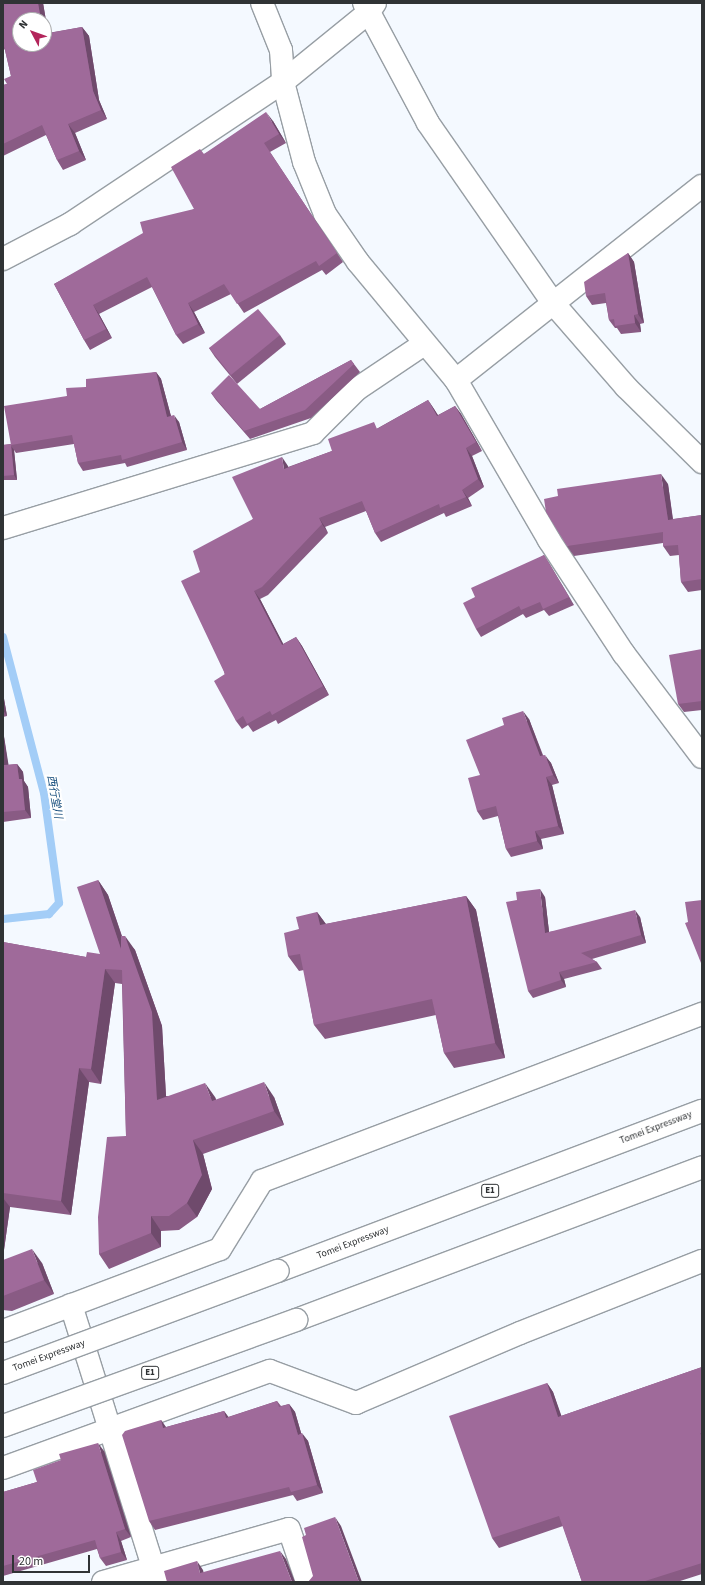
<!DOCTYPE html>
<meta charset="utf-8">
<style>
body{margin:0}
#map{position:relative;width:705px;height:1585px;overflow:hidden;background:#f4f9ff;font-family:"Source Sans 3","Noto Sans JP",sans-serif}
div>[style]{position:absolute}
.stream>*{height:8px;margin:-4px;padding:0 4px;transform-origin:4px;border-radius:4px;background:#a3cdf7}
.roads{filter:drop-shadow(1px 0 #979ea4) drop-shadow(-1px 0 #979ea4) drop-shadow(0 1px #979ea4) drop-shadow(0 -1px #979ea4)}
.minor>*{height:22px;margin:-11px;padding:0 11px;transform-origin:11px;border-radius:11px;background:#fff}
.highway>*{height:22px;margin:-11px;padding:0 11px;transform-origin:11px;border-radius:11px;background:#fff}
.bridges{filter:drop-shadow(1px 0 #979ea4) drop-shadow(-1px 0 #979ea4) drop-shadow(0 1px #979ea4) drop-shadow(0 -1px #979ea4)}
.highway-bridge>*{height:22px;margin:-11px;padding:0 11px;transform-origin:11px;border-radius:11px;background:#fff}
.wall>*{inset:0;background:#895b84}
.shaded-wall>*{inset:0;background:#6f4a6c}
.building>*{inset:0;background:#9f6a9a}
span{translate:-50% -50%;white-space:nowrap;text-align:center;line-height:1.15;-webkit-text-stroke:4px #fff;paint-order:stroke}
.shield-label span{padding:1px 3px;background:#fff;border:1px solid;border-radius:3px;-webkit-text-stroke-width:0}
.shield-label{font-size:9px;color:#303335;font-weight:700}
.street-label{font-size:10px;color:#303335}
.water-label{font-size:11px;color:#134b7b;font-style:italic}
.frame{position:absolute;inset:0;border:4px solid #303335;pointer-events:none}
.north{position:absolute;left:12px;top:12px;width:40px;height:40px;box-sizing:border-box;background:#fff;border:1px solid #acadae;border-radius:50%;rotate:311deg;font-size:11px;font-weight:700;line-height:16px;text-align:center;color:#303335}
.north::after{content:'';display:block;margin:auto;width:14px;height:18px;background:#b3255b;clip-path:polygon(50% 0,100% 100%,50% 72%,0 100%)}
.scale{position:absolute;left:12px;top:1555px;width:78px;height:18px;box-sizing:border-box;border:2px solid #303335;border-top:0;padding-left:5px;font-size:12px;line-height:14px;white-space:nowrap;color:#303335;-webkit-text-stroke:3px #fff;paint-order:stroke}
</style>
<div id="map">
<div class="stream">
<div style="left:3px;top:637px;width:161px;rotate:75.3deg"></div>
<div style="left:44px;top:793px;width:111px;rotate:82.2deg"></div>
<div style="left:59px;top:903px;width:15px;rotate:132deg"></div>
<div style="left:49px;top:914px;width:46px;rotate:173.8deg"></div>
</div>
<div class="roads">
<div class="minor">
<div style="left:262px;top:3px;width:51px;rotate:68deg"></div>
<div style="left:281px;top:50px;width:32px;rotate:86deg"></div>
<div style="left:283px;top:82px;width:83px;rotate:75.3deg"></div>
<div style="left:304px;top:162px;width:56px;rotate:68deg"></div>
<div style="left:325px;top:214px;width:58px;rotate:55.5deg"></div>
<div style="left:358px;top:262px;width:153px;rotate:50.3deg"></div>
<div style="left:456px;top:380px;width:185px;rotate:59.8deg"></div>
<div style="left:549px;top:540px;width:136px;rotate:56.7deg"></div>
<div style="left:624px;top:654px;width:129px;rotate:52.9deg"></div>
<div style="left:364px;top:3px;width:136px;rotate:61.9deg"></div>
<div style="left:428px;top:123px;width:219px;rotate:55.2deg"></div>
<div style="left:553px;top:303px;width:111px;rotate:49deg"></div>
<div style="left:626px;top:387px;width:107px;rotate:44.6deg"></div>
<div style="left:3px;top:259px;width:76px;rotate:-27.6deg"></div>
<div style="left:70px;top:224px;width:256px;rotate:-33.7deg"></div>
<div style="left:283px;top:82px;width:109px;rotate:-39.1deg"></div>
<div style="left:368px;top:13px;width:12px;rotate:-55deg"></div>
<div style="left:456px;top:380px;width:313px;rotate:-38.3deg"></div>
<div style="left:3px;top:528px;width:324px;rotate:-17deg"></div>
<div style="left:313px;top:433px;width:62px;rotate:-45deg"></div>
<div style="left:357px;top:389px;width:81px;rotate:-33.9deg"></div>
<div style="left:71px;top:1305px;width:290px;rotate:72.6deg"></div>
<div style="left:3px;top:1331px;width:232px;rotate:-20.7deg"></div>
<div style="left:220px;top:1249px;width:80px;rotate:-58.3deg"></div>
<div style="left:262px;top:1181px;width:471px;rotate:-20.8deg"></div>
<div style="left:3px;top:1468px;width:284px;rotate:-20deg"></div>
<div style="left:270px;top:1371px;width:92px;rotate:20.4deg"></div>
<div style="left:356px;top:1403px;width:178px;rotate:-23.1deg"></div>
<div style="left:520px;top:1333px;width:196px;rotate:-21.6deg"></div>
<div style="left:103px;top:1582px;width:193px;rotate:-15.9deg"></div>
<div style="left:289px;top:1529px;width:56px;rotate:71.2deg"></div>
</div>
<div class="highway">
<div style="left:278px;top:1271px;width:453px;rotate:-20.7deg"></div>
<div style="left:296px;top:1320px;width:434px;rotate:-20.6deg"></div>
</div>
</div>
<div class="bridges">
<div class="highway-bridge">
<div style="left:3px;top:1373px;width:293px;rotate:-20.4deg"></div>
<div style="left:3px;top:1426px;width:312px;rotate:-19.9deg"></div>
</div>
</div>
<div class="wall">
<div style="clip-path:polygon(3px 3px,43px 3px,48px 33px,82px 27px,89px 36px,99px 100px,107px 119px,75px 133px,86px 160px,63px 170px,57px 160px,46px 135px,3px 156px,3px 85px,7px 84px,11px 76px,5px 50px,3px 47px)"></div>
<div style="clip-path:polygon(273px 121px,286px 143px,270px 152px,343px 262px,326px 275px,322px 270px,244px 313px,231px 294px,194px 312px,205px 333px,183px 344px,176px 335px,152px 287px,99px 314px,112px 338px,90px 350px,84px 340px,54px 284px,194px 209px,204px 154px)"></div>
<div style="clip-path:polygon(628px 253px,634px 262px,644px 323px,640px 324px,641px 332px,621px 334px,617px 328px,615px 328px,609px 320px,606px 303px,592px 305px,586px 296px)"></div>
<div style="clip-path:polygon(280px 335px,286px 344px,237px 384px,215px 357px,209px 348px)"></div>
<div style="clip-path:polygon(351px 360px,360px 372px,311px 418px,250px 439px,216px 400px,211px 393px,260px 409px)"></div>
<div style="clip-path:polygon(156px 372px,161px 379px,171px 416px,179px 422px,187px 450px,127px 467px,125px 463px,83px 471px,78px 463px,74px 444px,16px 453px,14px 450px,17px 480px,3px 480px,3px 445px,11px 444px,67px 396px,86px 387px)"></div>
<div style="clip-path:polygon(428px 400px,438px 415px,455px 406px,461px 414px,482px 451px,472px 456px,484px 487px,468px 498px,472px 506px,446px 517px,444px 513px,381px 542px,375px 533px,366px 511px,325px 527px,328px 533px,268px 595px,260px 599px,283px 644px,296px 637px,302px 646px,329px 695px,278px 724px,276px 720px,253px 732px,248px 725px,242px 729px,236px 721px,200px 572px,253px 519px,288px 466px,288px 467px,332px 451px,378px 428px)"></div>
<div style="clip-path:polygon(668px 484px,673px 519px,702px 515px,702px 590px,688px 592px,681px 582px,679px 555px,670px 556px,663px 546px,663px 543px,574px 556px,567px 546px)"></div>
<div style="clip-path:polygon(544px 555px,549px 563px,574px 605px,549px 616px,544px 610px,526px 618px,523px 614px,481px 637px,476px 629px,475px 597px)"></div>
<div style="clip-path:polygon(702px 649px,702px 710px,684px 712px,678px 704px)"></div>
<div style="clip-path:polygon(3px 693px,7px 716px,3px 717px)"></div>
<div style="clip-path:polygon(529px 719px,543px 755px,551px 763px,559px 783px,552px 785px,564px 834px,541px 839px,543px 849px,511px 857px,506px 849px,498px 816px,483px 820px,477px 811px,480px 775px)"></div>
<div style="clip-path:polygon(3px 730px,8px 765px,17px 764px,23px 772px,24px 781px,28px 787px,31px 818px,3px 822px)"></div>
<div style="clip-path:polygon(98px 880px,108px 895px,122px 936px,135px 950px,162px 1026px,166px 1096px,215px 1097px,216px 1100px,274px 1097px,284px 1125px,203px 1154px,212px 1189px,197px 1217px,179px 1230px,161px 1231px,161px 1247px,109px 1269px,99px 1254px,126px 1136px,122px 984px,115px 983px,101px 1084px,89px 1082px,71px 1215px,10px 1207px,3px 1257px,3px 942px,86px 957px,100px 954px)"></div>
<div style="clip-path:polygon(466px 896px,476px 910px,505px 1058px,454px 1068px,444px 1053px,436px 1015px,325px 1039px,314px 1025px,304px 970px,299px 971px,288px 956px,299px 929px,317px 912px,326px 924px)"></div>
<div style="clip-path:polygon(545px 897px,549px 932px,640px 917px,646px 943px,592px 959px,597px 962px,602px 969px,564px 979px,566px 987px,533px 998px,528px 991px)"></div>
<div style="clip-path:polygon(3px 1260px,42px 1263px,54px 1294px,12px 1311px,3px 1310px)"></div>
<div style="clip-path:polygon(702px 1367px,702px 1574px,677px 1582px,582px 1582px,563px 1526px,499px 1548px,492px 1538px,547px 1383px,553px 1392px,561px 1416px)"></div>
<div style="clip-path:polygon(277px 1401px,281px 1406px,289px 1404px,295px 1412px,301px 1433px,308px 1441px,323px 1493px,297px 1501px,293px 1495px,155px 1530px,149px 1521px,161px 1420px,166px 1427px,224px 1411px,228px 1417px)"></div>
<div style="clip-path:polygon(104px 1451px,131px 1537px,121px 1541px,127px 1560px,106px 1566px,100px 1558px,97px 1549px,3px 1576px,3px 1492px,37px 1482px)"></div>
</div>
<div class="shaded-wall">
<div style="clip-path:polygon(38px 3px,43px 3px,50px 43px,44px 34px,44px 20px,41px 20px)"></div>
<div style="clip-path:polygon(82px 27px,89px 36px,99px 100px,107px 119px,101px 110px,93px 91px)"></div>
<div style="clip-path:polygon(266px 112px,273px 121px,286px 143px,279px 134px)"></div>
<div style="clip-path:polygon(68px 124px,75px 133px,86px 160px,79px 151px)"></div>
<div style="clip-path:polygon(628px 253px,634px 262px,644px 323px,638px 314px)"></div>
<div style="clip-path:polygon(188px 303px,194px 312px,205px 333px,198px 324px)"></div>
<div style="clip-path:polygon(93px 305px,99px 314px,112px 338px,106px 329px)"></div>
<div style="clip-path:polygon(634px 315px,640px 324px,641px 332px,635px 323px)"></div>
<div style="clip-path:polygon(156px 372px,161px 379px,173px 424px,167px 417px)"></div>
<div style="clip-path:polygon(428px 400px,434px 409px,443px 424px,437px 416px)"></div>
<div style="clip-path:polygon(455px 406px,461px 414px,482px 451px,476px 442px)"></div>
<div style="clip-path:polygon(174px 415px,179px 422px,187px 450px,182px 442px)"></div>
<div style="clip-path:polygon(11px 446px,14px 450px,17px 480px,14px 475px)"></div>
<div style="clip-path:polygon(466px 448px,472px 456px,484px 487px,478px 479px)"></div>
<div style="clip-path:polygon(282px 457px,288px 466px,291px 477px,284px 469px)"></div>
<div style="clip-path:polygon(661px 474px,668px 484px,674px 529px,668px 520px)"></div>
<div style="clip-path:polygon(462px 490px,468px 498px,472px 506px,466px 497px)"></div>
<div style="clip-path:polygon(319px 518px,325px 527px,328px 533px,322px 524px)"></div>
<div style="clip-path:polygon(544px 555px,549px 563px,574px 605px,569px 597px)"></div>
<div style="clip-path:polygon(254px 591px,260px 599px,288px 653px,282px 645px)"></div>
<div style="clip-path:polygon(296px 637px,302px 646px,329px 695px,323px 686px)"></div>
<div style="clip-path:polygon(3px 693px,7px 716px,3px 710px)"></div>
<div style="clip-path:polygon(523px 711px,529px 719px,546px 765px,540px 756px)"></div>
<div style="clip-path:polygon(3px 730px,10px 774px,4px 765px,3px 759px)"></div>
<div style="clip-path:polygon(545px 755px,551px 763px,559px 783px,553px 775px)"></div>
<div style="clip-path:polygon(17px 764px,23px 772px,24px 781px,28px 787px,31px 818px,25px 810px,19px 779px)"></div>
<div style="clip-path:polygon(546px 777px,552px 785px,564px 834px,558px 826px)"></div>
<div style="clip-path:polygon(535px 831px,541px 839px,543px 849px,537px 841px)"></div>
<div style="clip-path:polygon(98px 880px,108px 895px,131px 964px,121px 949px)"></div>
<div style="clip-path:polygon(540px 889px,545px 897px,550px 940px,545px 933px)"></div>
<div style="clip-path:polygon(466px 896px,476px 910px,505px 1058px,495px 1043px)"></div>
<div style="clip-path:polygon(635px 910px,640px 917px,646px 943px,641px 935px)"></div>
<div style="clip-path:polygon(317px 912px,328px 927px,320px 925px)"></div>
<div style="clip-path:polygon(125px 936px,135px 950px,162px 1026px,167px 1114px,157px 1100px)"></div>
<div style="clip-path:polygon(105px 969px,115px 983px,101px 1084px,91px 1069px)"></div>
<div style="clip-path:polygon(559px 972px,564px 979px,566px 987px,561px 980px)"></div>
<div style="clip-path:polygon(79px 1068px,89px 1082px,71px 1215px,61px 1201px)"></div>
<div style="clip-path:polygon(264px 1082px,274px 1097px,284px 1125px,274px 1111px)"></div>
<div style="clip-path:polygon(205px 1083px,215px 1097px,222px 1116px,212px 1101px)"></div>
<div style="clip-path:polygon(193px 1140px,203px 1154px,212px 1189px,197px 1217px,187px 1203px)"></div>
<div style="clip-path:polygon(3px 1198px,10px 1207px,3px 1257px)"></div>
<div style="clip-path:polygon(151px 1216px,161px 1231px,161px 1247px,151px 1233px)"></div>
<div style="clip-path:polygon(32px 1249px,42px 1263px,54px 1294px,44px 1280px)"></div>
<div style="clip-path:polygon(547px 1383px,553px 1392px,565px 1426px,558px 1417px)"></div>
<div style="clip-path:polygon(289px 1404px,295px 1412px,304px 1443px,298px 1435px)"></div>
<div style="clip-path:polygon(224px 1411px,230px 1419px,226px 1418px)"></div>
<div style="clip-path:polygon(161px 1420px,167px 1429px,163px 1428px)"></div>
<div style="clip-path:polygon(302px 1433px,308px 1441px,323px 1493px,317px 1485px)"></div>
<div style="clip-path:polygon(98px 1443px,104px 1451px,131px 1537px,125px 1529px)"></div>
<div style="clip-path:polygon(335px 1517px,341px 1526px,362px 1582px,359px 1582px)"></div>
<div style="clip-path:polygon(116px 1532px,121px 1541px,127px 1560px,121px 1552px)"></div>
<div style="clip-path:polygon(280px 1551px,286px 1559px,295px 1582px,292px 1582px)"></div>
<div style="clip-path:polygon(197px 1561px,203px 1570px,206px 1582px,200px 1573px)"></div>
</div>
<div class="building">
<div style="clip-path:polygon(3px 3px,38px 3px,41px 20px,20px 20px,20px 44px,44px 44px,44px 34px,82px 27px,93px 91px,101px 110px,68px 124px,79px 151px,57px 160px,42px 125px,3px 144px,3px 85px,7px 84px,4px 79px,11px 76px,3px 42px)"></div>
<div style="clip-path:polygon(266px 112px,279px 134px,264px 143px,337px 253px,319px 266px,316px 261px,237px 304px,224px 284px,188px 303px,198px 324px,176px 335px,147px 277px,93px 305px,106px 329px,84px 340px,54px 284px,143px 233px,140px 222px,194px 209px,171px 167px,200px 149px,204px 154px)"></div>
<div style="clip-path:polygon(628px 253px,638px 314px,634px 315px,635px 323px,615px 326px,614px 319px,609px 320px,605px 293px,586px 296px,584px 282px)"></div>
<div style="clip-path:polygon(258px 309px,280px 335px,231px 375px,209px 348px)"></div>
<div style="clip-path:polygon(351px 360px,354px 364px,305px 410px,244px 431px,211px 393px,229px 375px,260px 409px)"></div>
<div style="clip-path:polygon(156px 372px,167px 417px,174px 415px,182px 442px,122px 460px,121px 455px,78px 463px,72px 435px,11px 445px,4px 406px,67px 396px,66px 388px,86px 387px,86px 379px)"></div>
<div style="clip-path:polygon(428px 400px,437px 416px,455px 406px,476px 442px,466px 448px,478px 479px,462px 490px,466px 497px,440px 508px,439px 504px,375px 533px,362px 501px,319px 518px,322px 524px,262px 587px,254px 591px,282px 645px,296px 637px,323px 686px,272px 715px,270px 711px,247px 724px,243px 716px,236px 721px,214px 681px,225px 674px,181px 581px,200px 572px,193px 551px,253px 519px,232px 477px,282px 457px,284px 469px,332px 451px,328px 439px,374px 422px,377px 429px)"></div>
<div style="clip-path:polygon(11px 444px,14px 475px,3px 476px,3px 445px)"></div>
<div style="clip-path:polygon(661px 474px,668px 520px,702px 515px,702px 580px,702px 579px,681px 582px,678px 545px,663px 546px,663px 532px,567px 546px,546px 512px,544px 499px,558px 496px,557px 489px)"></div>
<div style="clip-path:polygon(544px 555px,569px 597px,543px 609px,540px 602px,521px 610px,519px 606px,476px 629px,463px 603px,475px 597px,471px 588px)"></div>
<div style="clip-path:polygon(702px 649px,702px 701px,678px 704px,669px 655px)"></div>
<div style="clip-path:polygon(523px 711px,540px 756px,545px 755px,553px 775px,546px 777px,558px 826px,535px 831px,537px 841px,506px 849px,496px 806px,477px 811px,468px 778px,480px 775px,466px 740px,504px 725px,502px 718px)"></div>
<div style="clip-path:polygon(3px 759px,4px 765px,17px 764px,19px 779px,22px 779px,25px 810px,3px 812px)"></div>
<div style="clip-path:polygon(98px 880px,121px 949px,121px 936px,125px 936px,152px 1012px,157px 1100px,205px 1083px,212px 1101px,264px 1082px,274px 1111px,193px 1140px,202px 1175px,187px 1203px,169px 1216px,151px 1216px,151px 1233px,99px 1254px,98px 1217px,107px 1137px,126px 1136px,122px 970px,105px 969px,91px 1069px,79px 1068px,61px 1201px,3px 1193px,3px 942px,86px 957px,87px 952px,100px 954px,77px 887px)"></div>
<div style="clip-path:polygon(540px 889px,545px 933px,635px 910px,641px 935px,581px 953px,597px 962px,559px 972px,561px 980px,528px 991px,506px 902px,517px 900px,516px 892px)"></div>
<div style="clip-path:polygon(466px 896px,495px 1043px,444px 1053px,432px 999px,314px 1025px,300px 954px,288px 956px,284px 933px,299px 929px,296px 917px,317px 912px,320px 925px)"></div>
<div style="clip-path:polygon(702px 900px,702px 962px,701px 963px,685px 923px,688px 922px,685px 902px)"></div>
<div style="clip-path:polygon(32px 1249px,44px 1280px,3px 1296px,3px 1260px)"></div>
<div style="clip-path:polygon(702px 1367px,702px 1433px,700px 1433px,702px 1437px,702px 1563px,642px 1582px,582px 1582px,559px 1516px,492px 1538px,449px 1416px,547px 1383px,558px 1417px)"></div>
<div style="clip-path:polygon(277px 1401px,279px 1407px,289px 1404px,298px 1435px,302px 1433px,317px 1485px,291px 1492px,289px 1487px,149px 1521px,122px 1435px,125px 1431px,161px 1420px,163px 1428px,224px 1411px,226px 1418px)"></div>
<div style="clip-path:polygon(98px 1443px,125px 1529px,116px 1532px,121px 1552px,100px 1558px,95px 1540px,3px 1566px,3px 1492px,37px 1482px,33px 1470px,61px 1460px,59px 1454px)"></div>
<div style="clip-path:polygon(335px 1517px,359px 1582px,308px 1582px,313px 1576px,302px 1537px,306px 1535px,304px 1528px)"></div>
<div style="clip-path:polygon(280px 1551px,292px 1582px,167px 1582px,164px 1571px,197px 1561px,200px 1573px)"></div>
</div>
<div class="shield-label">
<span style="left:490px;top:1191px">E1</span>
<span style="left:150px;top:1373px">E1</span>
</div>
<div class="street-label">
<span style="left:656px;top:1128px;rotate:-21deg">Tomei Expressway</span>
<span style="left:353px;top:1243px;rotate:-21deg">Tomei Expressway</span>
<span style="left:49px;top:1356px;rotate:-20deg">Tomei Expressway</span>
</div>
<div class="water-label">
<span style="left:54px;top:797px;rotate:80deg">西行堂川</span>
</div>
<div class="frame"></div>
<div class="north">N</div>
<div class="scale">20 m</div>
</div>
